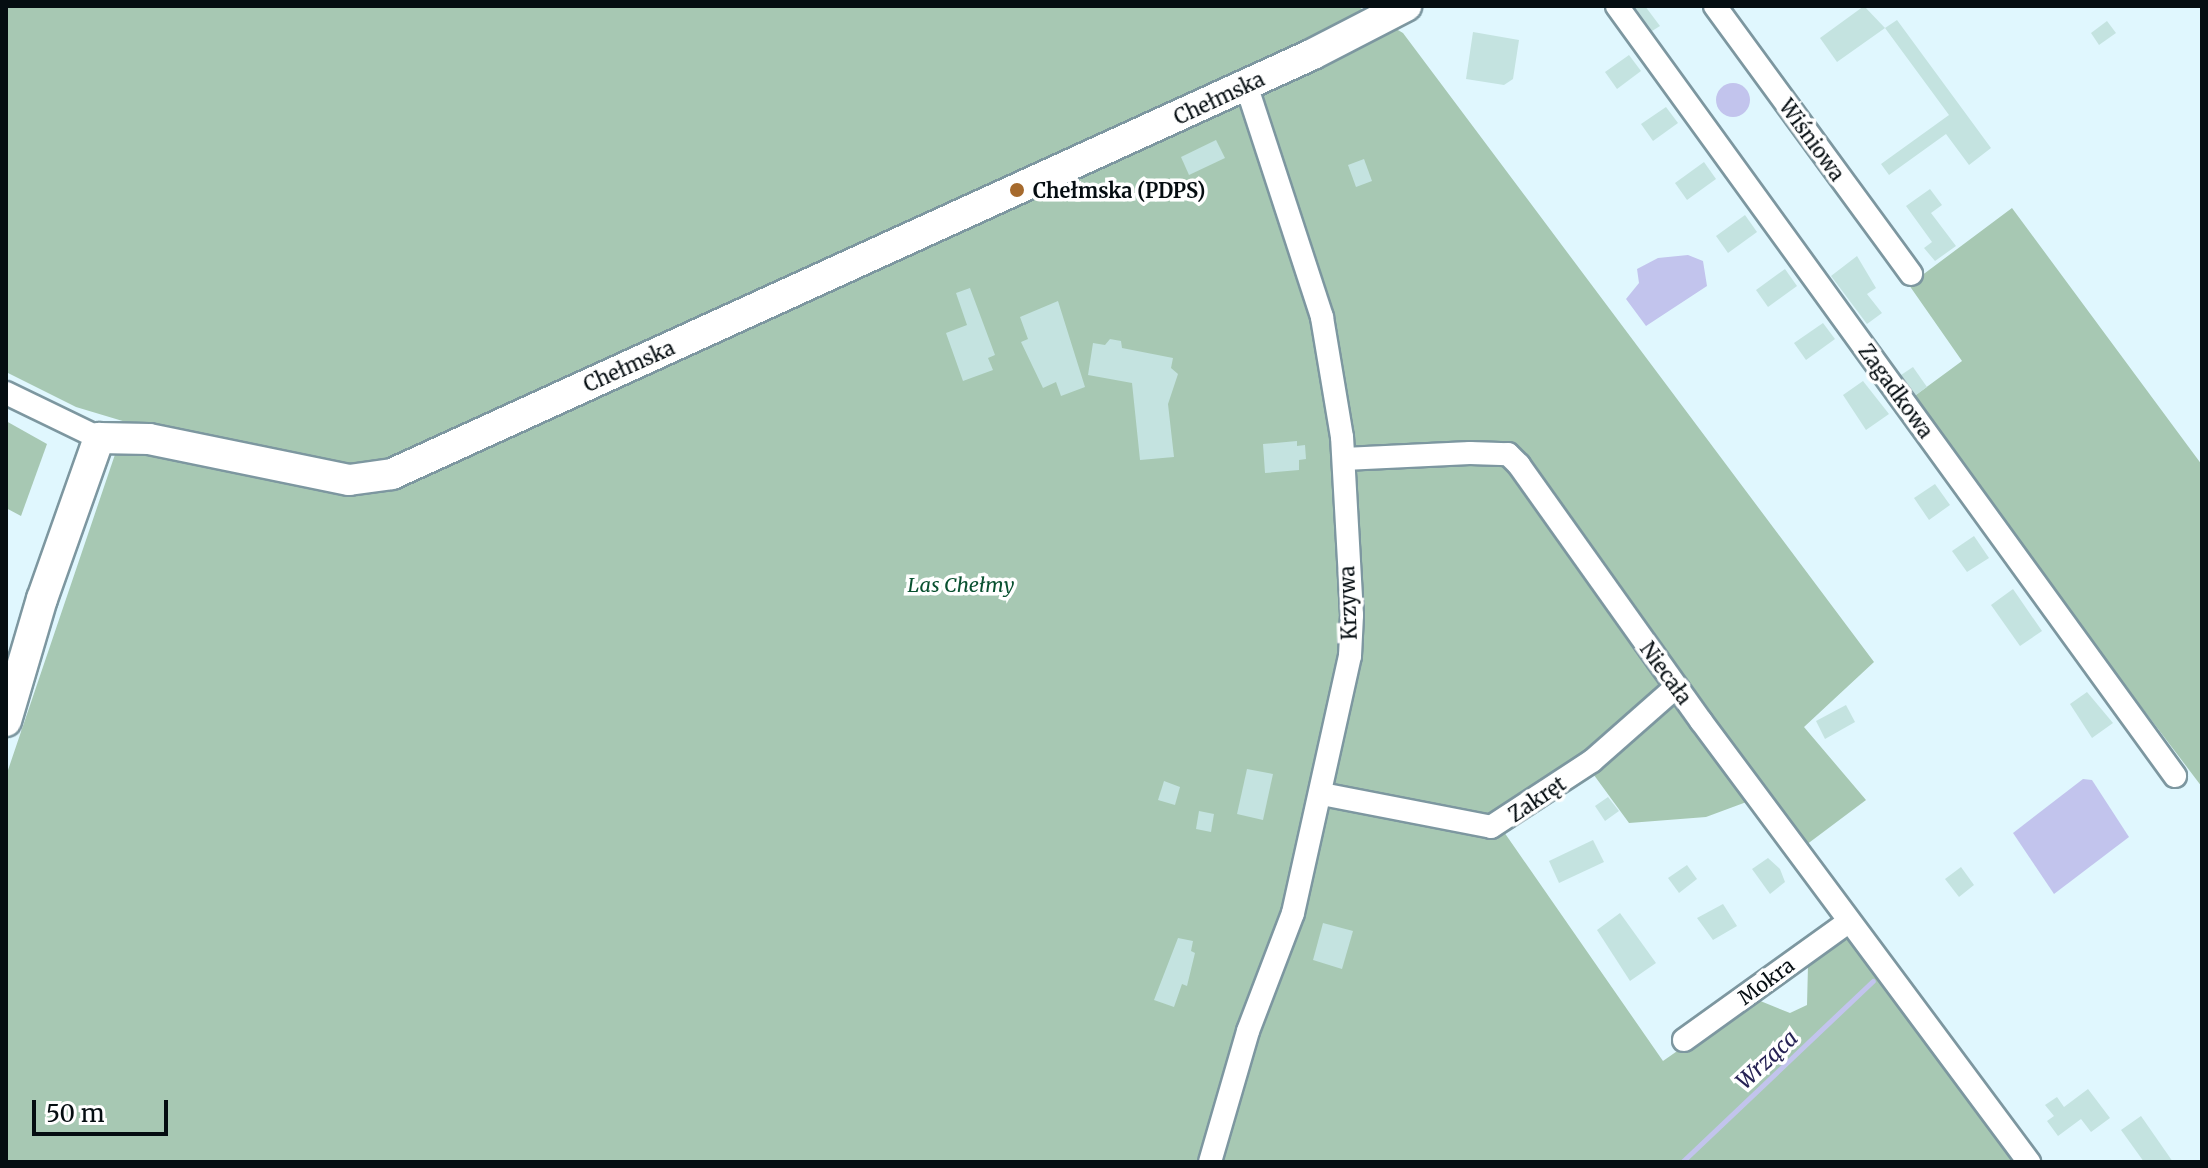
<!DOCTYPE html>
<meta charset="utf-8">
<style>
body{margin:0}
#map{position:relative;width:2208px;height:1168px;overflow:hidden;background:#e0f7fe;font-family:Merriweather,serif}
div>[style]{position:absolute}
.green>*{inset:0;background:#a7c8b3}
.water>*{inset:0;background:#c2c4ed}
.round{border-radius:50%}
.stream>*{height:5px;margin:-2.5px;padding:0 2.5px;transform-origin:2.5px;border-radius:2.5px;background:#c2c4ed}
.building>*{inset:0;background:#c4e3e0}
.roads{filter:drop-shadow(2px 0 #7d97a0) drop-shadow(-2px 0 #7d97a0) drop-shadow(0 2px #7d97a0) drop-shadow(0 -2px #7d97a0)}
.street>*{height:22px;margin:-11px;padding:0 11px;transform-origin:11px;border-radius:11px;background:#fff}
.secondary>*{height:30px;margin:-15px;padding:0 15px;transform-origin:15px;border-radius:15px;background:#fff}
.dots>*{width:22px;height:22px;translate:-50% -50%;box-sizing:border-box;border:4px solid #fff;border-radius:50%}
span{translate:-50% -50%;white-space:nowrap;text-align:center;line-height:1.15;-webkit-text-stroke:7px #fff;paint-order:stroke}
.street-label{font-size:20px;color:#050d11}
.poi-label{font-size:20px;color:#050d11;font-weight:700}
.left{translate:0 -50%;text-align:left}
.park-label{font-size:20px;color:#095130;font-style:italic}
.water-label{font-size:22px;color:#262254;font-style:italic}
.frame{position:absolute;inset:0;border:8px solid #050d11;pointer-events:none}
.scale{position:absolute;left:32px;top:1100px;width:136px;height:36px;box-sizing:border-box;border:4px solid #050d11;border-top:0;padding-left:10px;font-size:24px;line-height:28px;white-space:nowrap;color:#050d11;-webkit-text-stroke:6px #fff;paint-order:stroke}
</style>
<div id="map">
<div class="green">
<div style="clip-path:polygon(6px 6px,1357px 6px,1403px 33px,1874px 662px,1804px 727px,1866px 800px,1806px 845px,1768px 794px,1706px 817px,1629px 823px,1591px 771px,1504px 832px,1663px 1061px,1753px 998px,1790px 1013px,1807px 1005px,1808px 965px,1850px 937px,2020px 1162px,6px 1162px,6px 776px,126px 422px,76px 407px,6px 372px)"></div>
<div style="clip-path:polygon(2012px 208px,2202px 465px,2202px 787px,1909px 400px,1962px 361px,1909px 285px)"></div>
<div style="clip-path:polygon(6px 421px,47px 444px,21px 516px,6px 508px)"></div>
</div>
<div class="water">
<div class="round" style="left:1716px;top:83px;width:34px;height:34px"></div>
<div style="clip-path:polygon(1688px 255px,1703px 261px,1707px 286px,1646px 326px,1626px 299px,1639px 283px,1637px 269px,1658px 258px)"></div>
<div style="clip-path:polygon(2083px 779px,2092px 780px,2129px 837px,2054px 894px,2013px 833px)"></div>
</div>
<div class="stream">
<div style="left:1682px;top:1162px;width:263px;rotate:-43.5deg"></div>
</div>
<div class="building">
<div style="clip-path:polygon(1634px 6px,1645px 6px,1660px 26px,1652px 31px)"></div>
<div style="clip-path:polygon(1864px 6px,1885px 28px,1837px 62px,1820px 38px)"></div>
<div style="clip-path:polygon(1897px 20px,1991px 148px,1969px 165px,1946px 134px,1889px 175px,1881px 164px,1949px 115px,1885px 28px)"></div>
<div style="clip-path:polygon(2107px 21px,2116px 33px,2099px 45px,2091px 33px)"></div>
<div style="clip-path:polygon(1473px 32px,1519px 40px,1513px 79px,1504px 85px,1466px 79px)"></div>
<div style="clip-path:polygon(1629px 55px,1641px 71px,1617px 89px,1605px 72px)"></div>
<div style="clip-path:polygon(1666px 107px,1678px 123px,1653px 141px,1641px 124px)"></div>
<div style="clip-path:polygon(1216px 140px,1225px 158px,1189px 175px,1181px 157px)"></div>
<div style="clip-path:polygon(1364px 159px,1372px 181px,1356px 187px,1348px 165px)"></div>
<div style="clip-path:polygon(1704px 162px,1716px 179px,1687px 200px,1675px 183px)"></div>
<div style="clip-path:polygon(1930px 189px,1942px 205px,1931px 213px,1956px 246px,1935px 261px,1924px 248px,1932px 242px,1906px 206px)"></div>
<div style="clip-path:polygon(1745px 215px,1757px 232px,1728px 253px,1716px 236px)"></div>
<div style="clip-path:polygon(1857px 256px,1876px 288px,1867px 294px,1882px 313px,1867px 324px,1831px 276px)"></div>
<div style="clip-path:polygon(1785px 269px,1797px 286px,1768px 307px,1756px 290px)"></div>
<div style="clip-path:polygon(970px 288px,995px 355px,988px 358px,993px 370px,963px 381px,946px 333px,967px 325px,956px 293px)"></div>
<div style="clip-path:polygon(1058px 301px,1085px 387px,1061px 396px,1056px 382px,1043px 388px,1021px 342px,1028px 339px,1020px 317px)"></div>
<div style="clip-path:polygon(1823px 323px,1835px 339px,1806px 360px,1794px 343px)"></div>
<div style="clip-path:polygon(1110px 339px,1121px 341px,1122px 348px,1173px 358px,1171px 368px,1178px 374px,1168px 404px,1174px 457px,1140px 460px,1132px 383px,1088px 375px,1093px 343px,1105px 345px)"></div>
<div style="clip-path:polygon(1913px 367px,1927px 387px,1916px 395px,1901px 375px)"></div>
<div style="clip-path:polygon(1863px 381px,1889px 414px,1866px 430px,1843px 395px)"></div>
<div style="clip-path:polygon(1297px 441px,1297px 446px,1305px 445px,1306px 459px,1299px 460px,1299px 470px,1265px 473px,1263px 444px)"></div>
<div style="clip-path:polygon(1935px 484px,1950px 505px,1929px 520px,1914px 498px)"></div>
<div style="clip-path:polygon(1974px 536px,1989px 558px,1967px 572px,1952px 551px)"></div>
<div style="clip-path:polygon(2013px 589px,2042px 631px,2020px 646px,1991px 605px)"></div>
<div style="clip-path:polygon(2087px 692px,2113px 723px,2092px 738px,2070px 704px)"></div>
<div style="clip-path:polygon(1846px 705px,1855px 722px,1825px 739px,1816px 721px)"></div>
<div style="clip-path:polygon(1247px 769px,1273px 774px,1263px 820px,1237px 814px)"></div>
<div style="clip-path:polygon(1164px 781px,1180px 787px,1175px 805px,1158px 800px)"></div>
<div style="clip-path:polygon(1608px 797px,1619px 811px,1605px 821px,1595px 806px)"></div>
<div style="clip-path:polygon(1199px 811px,1214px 814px,1211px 832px,1196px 829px)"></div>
<div style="clip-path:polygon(1593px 840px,1604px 862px,1559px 883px,1549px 861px)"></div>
<div style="clip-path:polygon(1768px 858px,1780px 869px,1785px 882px,1770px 894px,1752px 869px)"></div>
<div style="clip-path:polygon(1687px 865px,1697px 879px,1679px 893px,1668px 878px)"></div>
<div style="clip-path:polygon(1961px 867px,1974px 885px,1959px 897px,1945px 879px)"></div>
<div style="clip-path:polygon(1723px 904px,1737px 926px,1713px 940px,1697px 918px)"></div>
<div style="clip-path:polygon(1620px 913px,1656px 963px,1630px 981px,1597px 930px)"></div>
<div style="clip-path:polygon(1323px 923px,1353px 931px,1342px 969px,1313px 960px)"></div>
<div style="clip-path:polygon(1178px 938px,1193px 941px,1191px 951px,1195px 953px,1187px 986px,1182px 984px,1174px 1007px,1154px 1000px)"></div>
<div style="clip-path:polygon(2088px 1089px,2110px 1118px,2091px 1132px,2081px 1119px,2058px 1136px,2047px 1121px,2054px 1116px,2045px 1105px,2057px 1097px,2064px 1107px)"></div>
<div style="clip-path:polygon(2141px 1116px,2173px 1162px,2144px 1162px,2121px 1130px)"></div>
</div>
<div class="roads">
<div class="street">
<div style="left:1617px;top:6px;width:951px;rotate:54.07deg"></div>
<div style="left:1715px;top:6px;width:332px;rotate:53.8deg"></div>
<div style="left:6px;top:393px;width:103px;rotate:25.8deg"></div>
<div style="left:1344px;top:459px;width:126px;rotate:-2.7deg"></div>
<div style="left:1470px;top:453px;width:38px;rotate:2deg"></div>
<div style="left:1508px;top:454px;width:16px;rotate:45deg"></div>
<div style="left:1519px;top:465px;width:314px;rotate:54.6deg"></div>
<div style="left:1701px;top:721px;width:550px;rotate:53.36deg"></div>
<div style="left:1322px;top:794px;width:172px;rotate:11deg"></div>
<div style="left:1491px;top:827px;width:121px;rotate:-33.2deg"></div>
<div style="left:1592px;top:761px;width:112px;rotate:-41.4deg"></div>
<div style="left:1684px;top:1040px;width:202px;rotate:-35.7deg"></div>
<div style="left:1210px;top:1162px;width:136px;rotate:-73.8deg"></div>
<div style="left:1248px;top:1031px;width:126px;rotate:-69.1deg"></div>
<div style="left:1293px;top:913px;width:263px;rotate:-77.5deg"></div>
<div style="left:1350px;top:656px;width:41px;rotate:-87.2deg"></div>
<div style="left:1352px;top:615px;width:178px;rotate:-93.2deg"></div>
<div style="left:1342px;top:437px;width:122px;rotate:-99.5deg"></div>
<div style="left:1322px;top:317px;width:244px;rotate:-108.1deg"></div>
</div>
<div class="secondary">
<div style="left:6px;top:721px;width:127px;rotate:-73.6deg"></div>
<div style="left:42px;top:599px;width:171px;rotate:-70.5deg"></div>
<div style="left:99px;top:438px;width:50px;rotate:1.1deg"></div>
<div style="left:149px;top:439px;width:204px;rotate:11.6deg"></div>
<div style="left:349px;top:480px;width:43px;rotate:-7.9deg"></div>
<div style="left:392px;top:474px;width:1012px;rotate:-24.51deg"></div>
<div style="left:1313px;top:54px;width:105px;rotate:-27.3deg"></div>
</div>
</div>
<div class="dots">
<div style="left:1017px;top:190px;background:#a66a2d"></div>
</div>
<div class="street-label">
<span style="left:1219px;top:98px;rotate:-25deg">Chełmska</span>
<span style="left:1812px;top:140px;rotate:54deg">Wiśniowa</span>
<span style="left:629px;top:366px;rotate:-24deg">Chełmska</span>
<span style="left:1896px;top:391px;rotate:54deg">Zagadkowa</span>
<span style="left:1348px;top:603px;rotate:-92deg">Krzywa</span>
<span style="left:1666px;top:673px;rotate:54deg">Niecała</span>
<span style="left:1537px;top:799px;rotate:-34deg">Zakręt</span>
<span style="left:1766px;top:981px;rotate:-36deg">Mokra</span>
</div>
<div class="poi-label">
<span class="left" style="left:1033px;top:190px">Chełmska (PDPS)</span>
</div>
<div class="park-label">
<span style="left:961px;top:584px">Las Chełmy</span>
</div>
<div class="water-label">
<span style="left:1767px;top:1060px;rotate:-43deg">Wrząca</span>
</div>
<div class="frame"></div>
<div class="scale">50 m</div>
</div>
